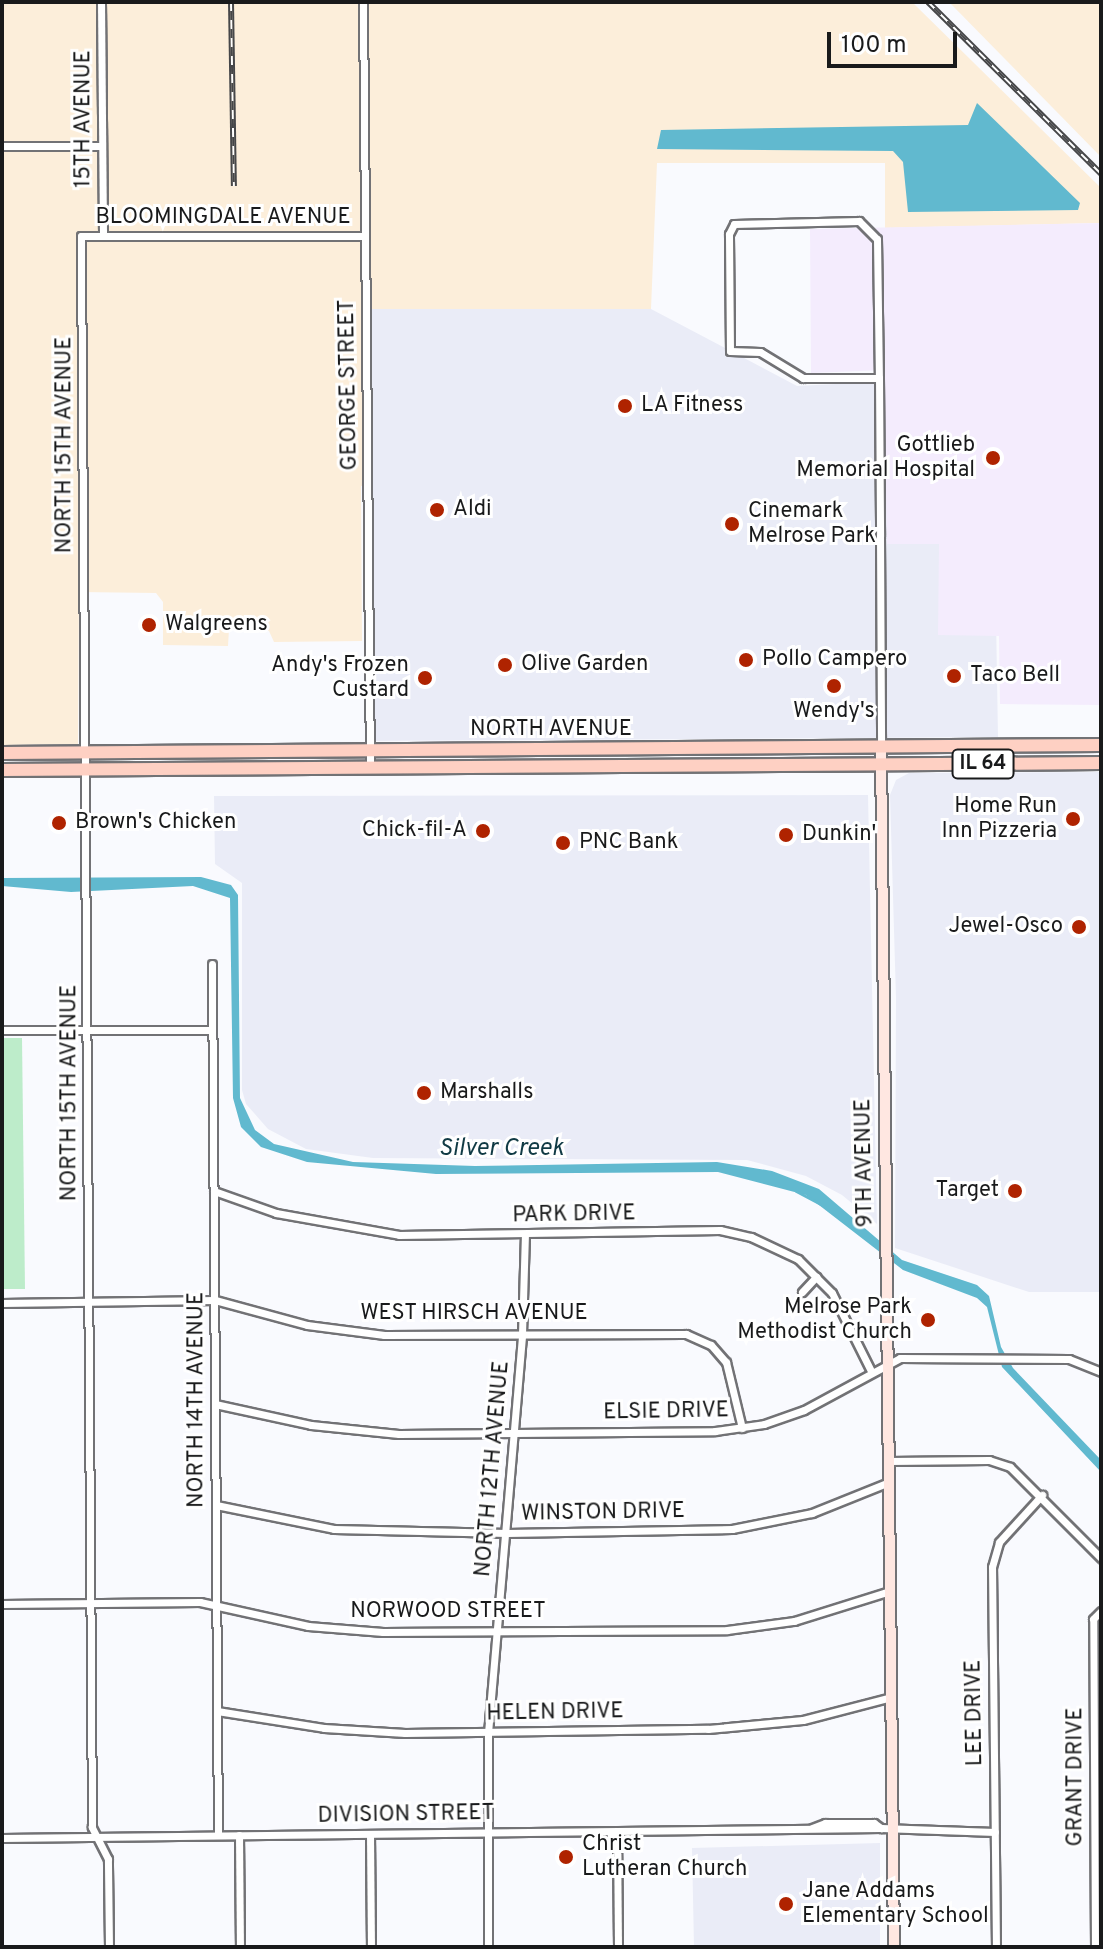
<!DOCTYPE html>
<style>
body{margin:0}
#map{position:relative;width:1103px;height:1949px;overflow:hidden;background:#f9fafe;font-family:Overpass,sans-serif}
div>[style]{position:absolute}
.built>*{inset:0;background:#eaecf7}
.industrial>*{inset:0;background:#fceeda}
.medical>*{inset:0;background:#f4ecfd}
.green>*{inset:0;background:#bdecca}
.water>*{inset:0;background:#61b9cf}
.stream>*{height:3px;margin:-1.5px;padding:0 1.5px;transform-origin:1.5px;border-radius:1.5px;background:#61b9cf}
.roads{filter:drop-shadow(2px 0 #727275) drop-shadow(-2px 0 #727275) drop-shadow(0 2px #727275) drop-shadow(0 -2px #727275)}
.street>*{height:7px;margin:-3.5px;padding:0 3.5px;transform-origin:3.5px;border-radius:3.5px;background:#fff}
.secondary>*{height:10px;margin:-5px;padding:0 5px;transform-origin:5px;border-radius:5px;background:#ffe7e1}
.primary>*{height:12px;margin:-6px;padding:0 6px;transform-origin:6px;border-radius:6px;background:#fed0c3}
.rail>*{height:6px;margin-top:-3px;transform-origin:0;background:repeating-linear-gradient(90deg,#fff 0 9px,#464749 0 18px);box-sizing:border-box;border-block:2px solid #464749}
.dots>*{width:22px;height:22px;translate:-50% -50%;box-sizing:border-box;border:4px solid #fff;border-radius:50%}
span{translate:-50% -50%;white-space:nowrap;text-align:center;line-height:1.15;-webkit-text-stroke:6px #fff;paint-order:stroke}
.shield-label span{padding:2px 6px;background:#fff;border:2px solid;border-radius:6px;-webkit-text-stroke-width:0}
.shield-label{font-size:20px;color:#191a1b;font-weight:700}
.street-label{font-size:22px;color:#191a1b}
.poi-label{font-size:22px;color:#191a1b}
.left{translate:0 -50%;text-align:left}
.right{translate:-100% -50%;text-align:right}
.water-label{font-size:24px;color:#103a44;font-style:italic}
.frame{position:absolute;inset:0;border:4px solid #191a1b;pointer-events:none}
.scale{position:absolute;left:827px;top:32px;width:130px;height:36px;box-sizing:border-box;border:4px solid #191a1b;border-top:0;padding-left:10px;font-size:24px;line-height:28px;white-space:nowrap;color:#191a1b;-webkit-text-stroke:6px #fff;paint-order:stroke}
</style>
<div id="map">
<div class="built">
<div style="clip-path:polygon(365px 308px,651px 309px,797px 386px,992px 376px,998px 737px,373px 741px)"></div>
<div style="clip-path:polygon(1101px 772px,1101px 1292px,1029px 1292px,895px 1248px,896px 998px,890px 795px,896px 780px,909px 773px)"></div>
<div style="clip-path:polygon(868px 795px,877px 1224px,842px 1195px,806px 1176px,747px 1160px,373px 1158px,306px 1149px,268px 1129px,246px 1104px,242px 1090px,242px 883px,215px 864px,214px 796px)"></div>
<div style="clip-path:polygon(880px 1843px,880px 1947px,694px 1947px,692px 1848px)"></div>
</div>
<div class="industrial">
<div style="clip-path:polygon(2px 2px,912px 2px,1101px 188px,1101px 223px,885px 228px,885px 163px,657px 163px,651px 309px,365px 309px,369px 485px,361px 486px,362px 641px,274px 642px,269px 631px,229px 629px,228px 646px,163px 645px,163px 602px,156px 593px,79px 592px,78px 744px,2px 745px)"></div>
<div style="clip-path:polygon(949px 2px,1101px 2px,1101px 157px)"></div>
</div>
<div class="medical">
<div style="clip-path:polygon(1101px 223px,1101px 705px,1000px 704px,999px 636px,938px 635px,939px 544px,887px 544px,884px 370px,811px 373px,810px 229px)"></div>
</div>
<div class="green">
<div style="clip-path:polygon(2px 1038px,22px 1038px,25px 1289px,2px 1289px)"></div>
</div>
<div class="water">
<div style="clip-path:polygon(977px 103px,1080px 203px,1078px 210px,908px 212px,903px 162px,893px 151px,657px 149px,661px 130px,968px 125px)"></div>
<div style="clip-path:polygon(201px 877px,231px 885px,238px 895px,240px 1098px,255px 1130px,274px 1144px,353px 1162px,475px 1166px,717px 1162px,772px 1171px,819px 1189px,902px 1260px,977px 1285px,989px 1296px,1001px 1347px,1013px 1368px,1101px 1460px,1101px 1472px,1002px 1367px,987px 1307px,977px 1298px,903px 1270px,806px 1195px,718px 1172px,436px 1174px,307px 1162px,261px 1147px,241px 1127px,233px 1098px,230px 898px,193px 886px,71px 892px,2px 886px,2px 878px)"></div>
</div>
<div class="stream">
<div style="left:796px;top:1191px;width:32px;rotate:28deg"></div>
</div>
<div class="roads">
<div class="street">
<div style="left:101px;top:2px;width:234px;rotate:89.5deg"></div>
<div style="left:363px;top:2px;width:766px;rotate:89.48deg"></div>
<div style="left:2px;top:146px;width:100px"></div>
<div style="left:879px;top:378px;width:76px;rotate:180deg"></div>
<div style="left:803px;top:378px;width:50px;rotate:-148.8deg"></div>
<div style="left:760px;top:352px;width:30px;rotate:-178deg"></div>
<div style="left:730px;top:351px;width:117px;rotate:-90.5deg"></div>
<div style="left:729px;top:234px;width:11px;rotate:-63deg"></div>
<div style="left:734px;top:224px;width:125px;rotate:-1.4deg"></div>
<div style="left:859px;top:221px;width:25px;rotate:45deg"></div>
<div style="left:877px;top:239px;width:139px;rotate:89.2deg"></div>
<div style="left:879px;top:378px;width:158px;rotate:89.6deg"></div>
<div style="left:880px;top:536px;width:212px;rotate:89.7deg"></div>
<div style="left:212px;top:964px;width:871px;rotate:89.61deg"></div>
<div style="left:2px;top:1030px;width:210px"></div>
<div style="left:214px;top:1191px;width:66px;rotate:19.5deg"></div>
<div style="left:276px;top:1213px;width:125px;rotate:10.1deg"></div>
<div style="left:399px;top:1235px;width:321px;rotate:-0.9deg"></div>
<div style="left:720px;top:1230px;width:32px;rotate:13deg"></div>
<div style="left:751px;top:1237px;width:52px;rotate:25.1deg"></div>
<div style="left:798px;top:1259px;width:48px;rotate:45deg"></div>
<div style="left:832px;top:1293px;width:89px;rotate:63.4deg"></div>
<div style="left:802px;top:1292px;width:21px;rotate:-47deg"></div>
<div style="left:2px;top:1303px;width:213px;rotate:-0.8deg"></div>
<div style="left:215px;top:1300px;width:95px;rotate:15.2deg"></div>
<div style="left:307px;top:1325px;width:78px;rotate:7.4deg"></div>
<div style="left:384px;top:1335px;width:302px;rotate:-0.2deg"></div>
<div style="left:686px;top:1334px;width:27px;rotate:24deg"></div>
<div style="left:711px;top:1345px;width:23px;rotate:49deg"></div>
<div style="left:726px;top:1362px;width:68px;rotate:76.4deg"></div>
<div style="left:215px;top:1404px;width:98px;rotate:12.3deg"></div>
<div style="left:311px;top:1425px;width:88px;rotate:5.8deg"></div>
<div style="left:399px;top:1434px;width:316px;rotate:-0.5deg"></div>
<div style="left:715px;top:1431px;width:49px;rotate:-8.1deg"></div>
<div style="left:764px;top:1424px;width:42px;rotate:-19.3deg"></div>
<div style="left:804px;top:1410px;width:109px;rotate:-28.4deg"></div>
<div style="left:900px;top:1358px;width:169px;rotate:0.3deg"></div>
<div style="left:1069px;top:1359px;width:35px;rotate:22deg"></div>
<div style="left:889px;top:1461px;width:100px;rotate:-0.6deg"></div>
<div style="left:989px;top:1460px;width:22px;rotate:18deg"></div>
<div style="left:1010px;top:1467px;width:129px;rotate:45deg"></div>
<div style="left:216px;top:1505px;width:120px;rotate:11.5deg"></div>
<div style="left:334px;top:1529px;width:173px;rotate:1.3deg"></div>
<div style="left:507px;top:1533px;width:225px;rotate:-1deg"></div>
<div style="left:732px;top:1529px;width:82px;rotate:-11.3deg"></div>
<div style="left:812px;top:1513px;width:83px;rotate:-21.9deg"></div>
<div style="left:2px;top:1604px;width:198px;rotate:-0.6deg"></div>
<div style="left:200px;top:1602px;width:111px;rotate:12.5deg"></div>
<div style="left:308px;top:1626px;width:75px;rotate:4.6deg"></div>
<div style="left:383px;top:1632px;width:344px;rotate:-0.3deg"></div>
<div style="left:727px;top:1630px;width:68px;rotate:-7.7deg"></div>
<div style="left:794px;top:1621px;width:101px;rotate:-17.4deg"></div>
<div style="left:217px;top:1711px;width:108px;rotate:9deg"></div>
<div style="left:324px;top:1728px;width:81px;rotate:3.5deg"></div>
<div style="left:405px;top:1733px;width:303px;rotate:-0.8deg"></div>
<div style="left:708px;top:1729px;width:95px;rotate:-5.4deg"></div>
<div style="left:803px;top:1720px;width:91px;rotate:-14.6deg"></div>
<div style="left:812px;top:1828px;width:14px;rotate:-21deg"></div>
<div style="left:825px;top:1823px;width:49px"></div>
<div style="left:874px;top:1823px;width:9px;rotate:36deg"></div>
<div style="left:617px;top:1831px;width:116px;rotate:89.5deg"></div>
<div style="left:370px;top:1834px;width:113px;rotate:89.5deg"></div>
<div style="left:239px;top:1835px;width:112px;rotate:89.5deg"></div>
<div style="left:2px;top:1838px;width:879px;rotate:-0.65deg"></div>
<div style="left:881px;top:1828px;width:114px;rotate:2deg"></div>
<div style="left:109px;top:1947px;width:88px;rotate:-90.7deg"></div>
<div style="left:108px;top:1859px;width:36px;rotate:-117deg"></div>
<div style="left:92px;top:1827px;width:1591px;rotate:-90.4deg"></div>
<div style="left:81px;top:236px;width:284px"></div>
<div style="left:488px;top:1947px;width:214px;rotate:-90deg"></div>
<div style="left:488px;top:1733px;width:400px;rotate:-85.1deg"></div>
<div style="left:522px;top:1334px;width:100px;rotate:-88.3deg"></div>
<div style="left:996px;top:1947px;width:380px;rotate:-90.6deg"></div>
<div style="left:992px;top:1567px;width:26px;rotate:-74deg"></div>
<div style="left:999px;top:1542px;width:64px;rotate:-47.5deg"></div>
<div style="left:1095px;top:1947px;width:328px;rotate:-90.3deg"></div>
<div style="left:1093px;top:1619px;width:11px;rotate:-45deg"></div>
</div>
<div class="secondary">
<div style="left:881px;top:748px;width:1199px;rotate:89.38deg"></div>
</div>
<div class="primary">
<div style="left:2px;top:753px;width:1099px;rotate:-0.42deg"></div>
<div style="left:2px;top:770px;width:1099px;rotate:-0.36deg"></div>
</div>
</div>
<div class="rail">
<div style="left:231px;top:2px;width:184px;rotate:89.1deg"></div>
<div style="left:928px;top:2px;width:244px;rotate:44.8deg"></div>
</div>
<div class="dots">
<div style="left:625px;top:406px;background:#af2300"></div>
<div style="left:993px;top:458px;background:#af2300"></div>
<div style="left:437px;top:510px;background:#af2300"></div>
<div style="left:732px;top:524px;background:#af2300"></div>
<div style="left:149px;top:625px;background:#af2300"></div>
<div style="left:746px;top:660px;background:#af2300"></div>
<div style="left:505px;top:665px;background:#af2300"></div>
<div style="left:954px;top:676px;background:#af2300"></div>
<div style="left:425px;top:678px;background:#af2300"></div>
<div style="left:834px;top:686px;background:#af2300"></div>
<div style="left:1073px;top:819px;background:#af2300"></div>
<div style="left:59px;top:823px;background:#af2300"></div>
<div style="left:483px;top:831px;background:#af2300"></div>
<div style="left:786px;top:835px;background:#af2300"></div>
<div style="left:563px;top:843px;background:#af2300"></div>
<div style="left:1079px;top:927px;background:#af2300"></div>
<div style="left:424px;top:1093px;background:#af2300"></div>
<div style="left:1015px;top:1191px;background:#af2300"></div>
<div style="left:928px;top:1320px;background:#af2300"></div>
<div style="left:566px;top:1857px;background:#af2300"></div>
<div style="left:786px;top:1904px;background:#af2300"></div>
</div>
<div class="shield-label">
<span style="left:983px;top:764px">IL 64</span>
</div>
<div class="street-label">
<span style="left:84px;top:119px;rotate:-90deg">15TH AVENUE</span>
<span style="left:223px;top:218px">BLOOMINGDALE AVENUE</span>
<span style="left:349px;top:385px;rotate:-91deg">GEORGE STREET</span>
<span style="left:65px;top:445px;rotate:-90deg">NORTH 15TH AVENUE</span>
<span style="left:551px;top:730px">NORTH AVENUE</span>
<span style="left:70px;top:1093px;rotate:-90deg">NORTH 15TH AVENUE</span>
<span style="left:865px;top:1163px;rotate:-91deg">9TH AVENUE</span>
<span style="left:574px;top:1215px;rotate:-1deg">PARK DRIVE</span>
<span style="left:474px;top:1314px">WEST HIRSCH AVENUE</span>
<span style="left:197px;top:1400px;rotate:-90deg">NORTH 14TH AVENUE</span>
<span style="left:666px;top:1412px;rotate:-1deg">ELSIE DRIVE</span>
<span style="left:493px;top:1469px;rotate:-85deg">NORTH 12TH AVENUE</span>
<span style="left:603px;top:1513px;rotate:-1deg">WINSTON DRIVE</span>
<span style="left:448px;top:1612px">NORWOOD STREET</span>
<span style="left:555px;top:1713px;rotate:-1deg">HELEN DRIVE</span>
<span style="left:975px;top:1713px;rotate:-91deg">LEE DRIVE</span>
<span style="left:1076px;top:1777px;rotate:-90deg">GRANT DRIVE</span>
<span style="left:406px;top:1815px;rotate:-1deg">DIVISION STREET</span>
</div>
<div class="poi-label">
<span class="left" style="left:641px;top:406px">LA Fitness</span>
<span class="right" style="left:975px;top:458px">Gottlieb<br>Memorial Hospital</span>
<span class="left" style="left:453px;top:510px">Aldi</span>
<span class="left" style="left:748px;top:524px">Cinemark<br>Melrose Park</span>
<span class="left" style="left:165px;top:625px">Walgreens</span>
<span class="left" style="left:762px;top:660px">Pollo Campero</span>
<span class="right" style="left:409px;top:678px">Andy's Frozen<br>Custard</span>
<span class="left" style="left:521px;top:665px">Olive Garden</span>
<span class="left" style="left:970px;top:676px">Taco Bell</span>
<span style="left:834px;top:712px">Wendy's</span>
<span class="right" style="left:1057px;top:819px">Home Run<br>Inn Pizzeria</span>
<span class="left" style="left:75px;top:823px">Brown's Chicken</span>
<span class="right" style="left:467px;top:831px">Chick-fil-A</span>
<span class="left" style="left:802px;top:835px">Dunkin'</span>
<span class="left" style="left:579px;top:843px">PNC Bank</span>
<span class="right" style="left:1063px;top:927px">Jewel-Osco</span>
<span class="left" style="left:440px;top:1093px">Marshalls</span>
<span class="right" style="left:999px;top:1191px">Target</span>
<span class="right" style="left:912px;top:1320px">Melrose Park<br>Methodist Church</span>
<span class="left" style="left:582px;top:1857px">Christ<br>Lutheran Church</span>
<span class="left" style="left:802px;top:1904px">Jane Addams<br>Elementary School</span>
</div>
<div class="water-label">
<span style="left:501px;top:1150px">Silver Creek</span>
</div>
<div class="frame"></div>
<div class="scale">100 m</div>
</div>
